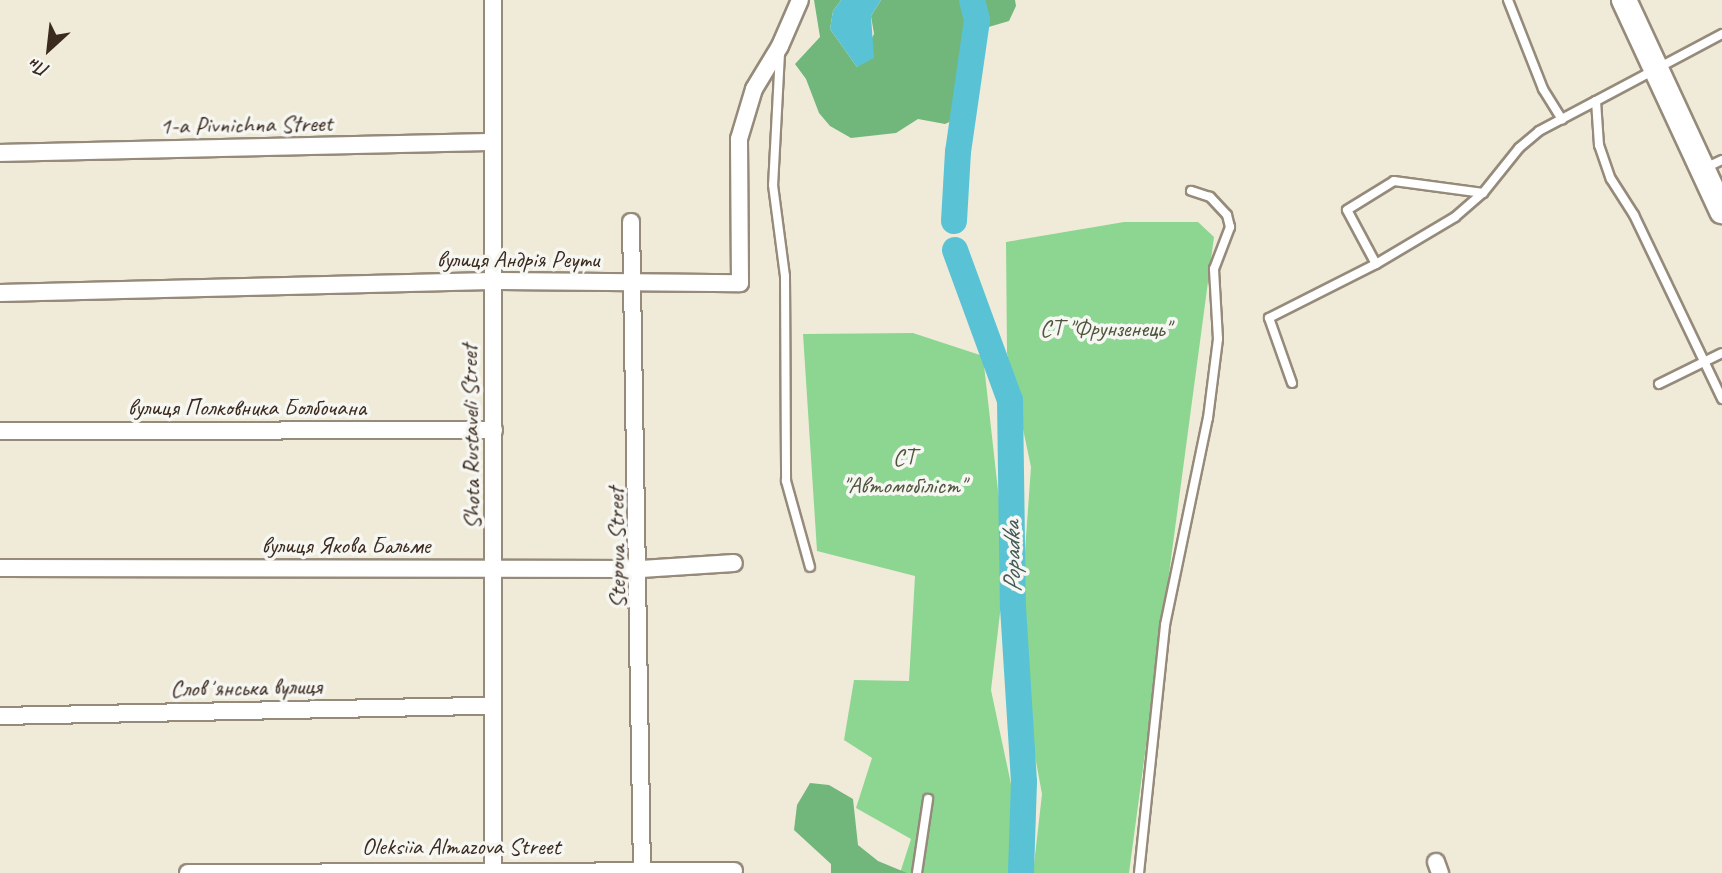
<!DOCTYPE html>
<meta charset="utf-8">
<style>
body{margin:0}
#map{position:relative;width:1722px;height:873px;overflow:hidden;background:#f0ebd8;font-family:Caveat,sans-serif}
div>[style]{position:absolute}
.green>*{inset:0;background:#8cd692}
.forest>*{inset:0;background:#71b77c}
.water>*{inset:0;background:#59c3d5}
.river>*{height:26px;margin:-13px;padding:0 13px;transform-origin:13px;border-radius:13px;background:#59c3d5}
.roads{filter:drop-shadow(2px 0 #968a7b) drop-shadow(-2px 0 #968a7b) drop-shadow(0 2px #968a7b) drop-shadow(0 -2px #968a7b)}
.lane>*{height:8px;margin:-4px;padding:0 4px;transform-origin:4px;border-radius:4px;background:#fff}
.street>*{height:16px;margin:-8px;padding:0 8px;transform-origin:8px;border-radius:8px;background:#fff}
.primary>*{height:24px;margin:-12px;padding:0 12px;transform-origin:12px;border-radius:12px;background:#fff}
span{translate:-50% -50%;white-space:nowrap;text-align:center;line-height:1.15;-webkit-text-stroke:7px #f6f6f2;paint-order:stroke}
.street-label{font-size:24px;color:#3b2a1e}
.park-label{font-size:24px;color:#4f553b}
.water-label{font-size:26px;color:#445855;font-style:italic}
.north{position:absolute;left:14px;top:14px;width:70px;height:70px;-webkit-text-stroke:5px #f6f6f2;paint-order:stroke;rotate:207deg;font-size:19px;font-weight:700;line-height:28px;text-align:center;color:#3b2a1e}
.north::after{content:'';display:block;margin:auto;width:24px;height:32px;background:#3b2a1e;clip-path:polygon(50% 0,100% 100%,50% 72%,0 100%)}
</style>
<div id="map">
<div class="green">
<div style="clip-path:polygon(1124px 222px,1198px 222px,1214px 237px,1129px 873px,1033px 873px,1042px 794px,1023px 691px,1020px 621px,1031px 467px,1007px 353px,1006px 242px)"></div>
<div style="clip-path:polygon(913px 333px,983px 356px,1006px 562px,991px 690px,1011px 784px,1013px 873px,900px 873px,911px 839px,856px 808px,872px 758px,844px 740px,854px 680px,909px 681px,915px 576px,817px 551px,803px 334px)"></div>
</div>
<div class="forest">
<div style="clip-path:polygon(814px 0,841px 0,833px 11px,830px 29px,857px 67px,874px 34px,871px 16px,881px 0,1015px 0,1016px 6px,1009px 21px,975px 31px,964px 44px,971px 86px,969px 113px,945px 124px,918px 119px,896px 133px,851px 138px,830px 126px,819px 113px,806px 79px,795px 64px,820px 37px)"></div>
<div style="clip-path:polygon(810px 783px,829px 785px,853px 799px,858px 845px,878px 861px,907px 873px,831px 873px,831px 864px,794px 830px,797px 805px)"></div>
</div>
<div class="water">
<div style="clip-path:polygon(841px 0,881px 0,871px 16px,874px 58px,857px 67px,830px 29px,833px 11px)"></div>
</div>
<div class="river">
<div style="left:954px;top:221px;width:69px;rotate:-86.7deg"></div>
<div style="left:958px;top:152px;width:133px;rotate:-81.8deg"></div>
<div style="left:977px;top:20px;width:21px;rotate:-104deg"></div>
<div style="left:955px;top:250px;width:160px;rotate:69.9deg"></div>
<div style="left:1010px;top:400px;width:207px;rotate:89.2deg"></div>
<div style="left:1013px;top:607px;width:175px;rotate:86.4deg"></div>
<div style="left:1024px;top:782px;width:91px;rotate:91.9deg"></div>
</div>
<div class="roads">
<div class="lane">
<div style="left:1508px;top:0;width:96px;rotate:68.5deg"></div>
<div style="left:1543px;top:89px;width:36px;rotate:58deg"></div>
<div style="left:1722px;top:34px;width:143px;rotate:152deg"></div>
<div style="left:1596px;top:101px;width:44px;rotate:86.1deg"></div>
<div style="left:1599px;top:145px;width:36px;rotate:71deg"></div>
<div style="left:1611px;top:179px;width:43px;rotate:57.4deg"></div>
<div style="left:1634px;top:215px;width:204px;rotate:64.4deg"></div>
<div style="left:780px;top:53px;width:132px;rotate:93deg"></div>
<div style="left:773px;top:185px;width:92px;rotate:82.5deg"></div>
<div style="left:785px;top:276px;width:205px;rotate:89.7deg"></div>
<div style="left:786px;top:481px;width:89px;rotate:74.4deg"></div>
<div style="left:1705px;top:168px;width:19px;rotate:-25deg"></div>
<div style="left:1376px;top:264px;width:92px;rotate:-30.7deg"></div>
<div style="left:1455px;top:217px;width:37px;rotate:-41deg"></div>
<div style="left:1292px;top:383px;width:69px;rotate:-109.5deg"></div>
<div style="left:1269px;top:318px;width:120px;rotate:-26.8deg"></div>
<div style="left:1376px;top:264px;width:61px;rotate:-118.2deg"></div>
<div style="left:1347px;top:210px;width:55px;rotate:-31.7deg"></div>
<div style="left:1394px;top:181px;width:90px;rotate:7.7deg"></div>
<div style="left:1483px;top:193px;width:58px;rotate:-51.3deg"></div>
<div style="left:1519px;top:148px;width:26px;rotate:-40deg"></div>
<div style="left:1539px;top:131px;width:64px;rotate:-27.8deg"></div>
<div style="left:1659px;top:384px;width:70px;rotate:-26.2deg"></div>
<div style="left:917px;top:873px;width:75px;rotate:-81.5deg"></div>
<div style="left:1139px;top:873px;width:249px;rotate:-84deg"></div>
<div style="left:1165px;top:625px;width:211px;rotate:-78.3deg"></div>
<div style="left:1208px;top:418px;width:80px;rotate:-82.8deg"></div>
<div style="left:1218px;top:339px;width:70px;rotate:-93.3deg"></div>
<div style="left:1214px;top:269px;width:45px;rotate:-69.1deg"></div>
<div style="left:1230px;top:227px;width:12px;rotate:-104deg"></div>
<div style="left:1227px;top:215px;width:25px;rotate:-133deg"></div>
<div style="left:1210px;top:197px;width:20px;rotate:-162deg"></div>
</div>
<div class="street">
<div style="left:493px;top:0;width:873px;rotate:90deg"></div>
<div style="left:0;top:153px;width:492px;rotate:-1.3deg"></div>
<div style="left:631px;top:222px;width:651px;rotate:89.03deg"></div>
<div style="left:0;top:293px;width:491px;rotate:-1.4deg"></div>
<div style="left:491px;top:281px;width:249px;rotate:0.5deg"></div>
<div style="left:740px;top:283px;width:144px;rotate:-90.4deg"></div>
<div style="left:739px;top:139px;width:52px;rotate:-73.3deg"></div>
<div style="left:754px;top:89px;width:50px;rotate:-58.8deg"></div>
<div style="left:780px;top:46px;width:50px;rotate:-66.5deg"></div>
<div style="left:0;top:431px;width:494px;rotate:-0.1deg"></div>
<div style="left:0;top:568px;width:641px;rotate:0.09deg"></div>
<div style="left:641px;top:569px;width:93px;rotate:-3.7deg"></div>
<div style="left:0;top:716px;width:493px;rotate:-1.2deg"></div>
<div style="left:1436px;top:862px;width:12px;rotate:70deg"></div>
<div style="left:188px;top:873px;width:546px;rotate:-0.21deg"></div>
</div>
<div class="primary">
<div style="left:1624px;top:0;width:233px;rotate:65.1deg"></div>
</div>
</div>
<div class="street-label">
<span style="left:246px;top:125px;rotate:-1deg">1-a Pivnichna Street</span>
<span style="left:518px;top:260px">вулиця Андрія Реути</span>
<span style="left:247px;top:408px">вулиця Полковника Болбочана</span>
<span style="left:471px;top:437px;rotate:-91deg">Shota Rustaveli Street</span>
<span style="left:346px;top:546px">вулиця Якова Бальме</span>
<span style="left:617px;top:548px;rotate:-91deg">Stepova Street</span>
<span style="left:246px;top:688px;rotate:-1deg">Словʼянська вулиця</span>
<span style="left:461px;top:847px">Oleksiia Almazova Street</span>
</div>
<div class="park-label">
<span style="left:1105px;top:329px">СТ "Фрунзенець"</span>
<span style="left:904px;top:472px">СТ<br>"Автомобіліст"</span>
</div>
<div class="water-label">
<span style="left:1012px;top:557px;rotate:-91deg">Popadka</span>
</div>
<div class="north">Пн</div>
</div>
